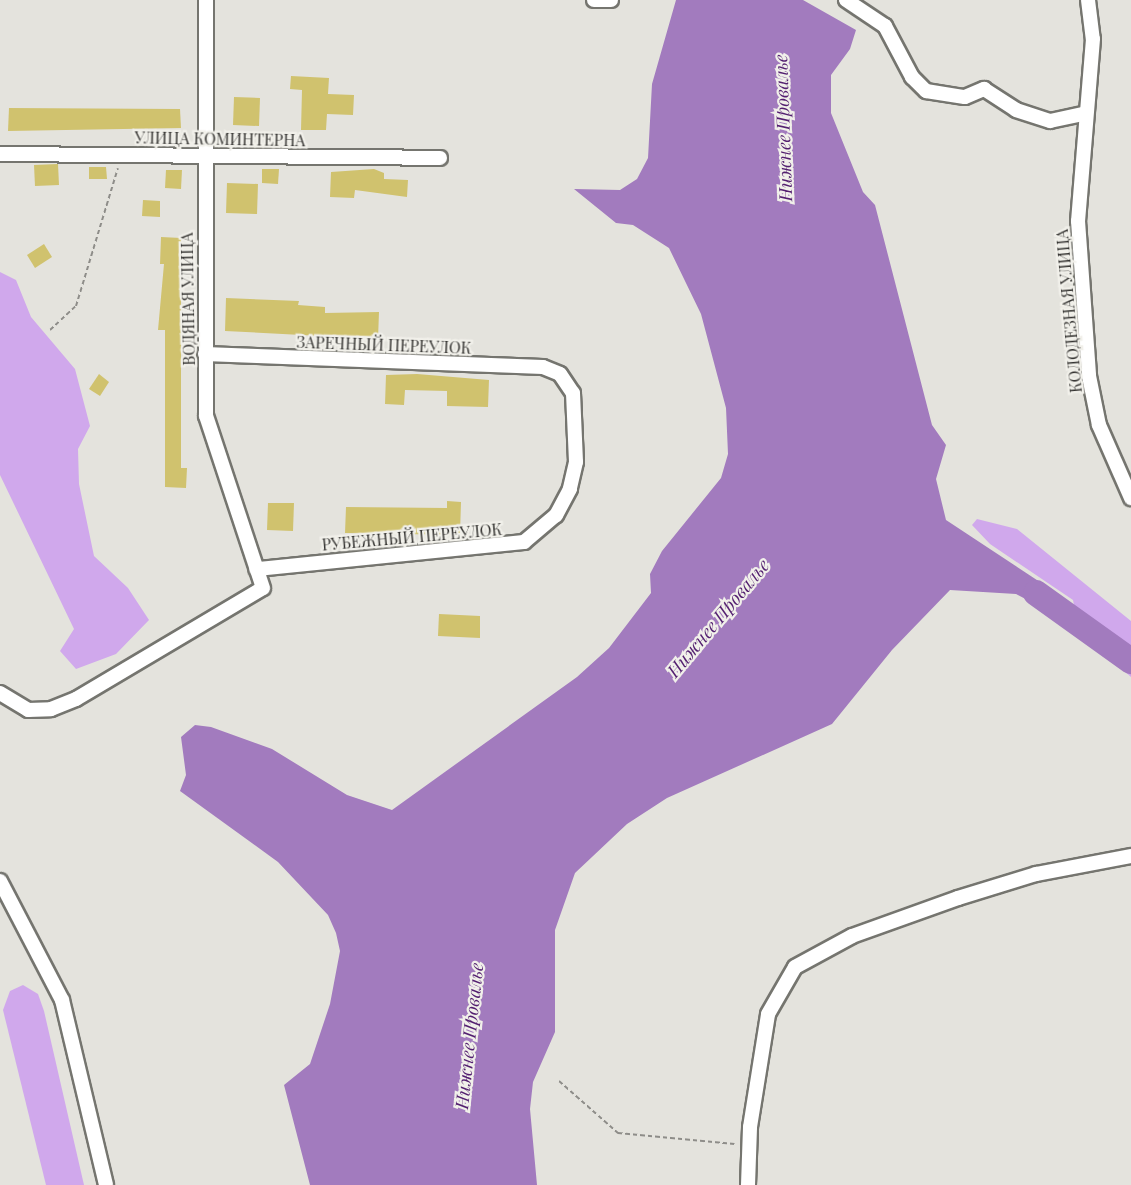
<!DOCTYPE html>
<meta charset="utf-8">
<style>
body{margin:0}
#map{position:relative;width:1131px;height:1185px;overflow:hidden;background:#e4e3dd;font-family:"Playfair Display",serif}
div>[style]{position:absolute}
.green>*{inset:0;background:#d0a8ec}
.water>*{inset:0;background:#a27bbe}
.river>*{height:26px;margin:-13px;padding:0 13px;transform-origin:13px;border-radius:13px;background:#a27bbe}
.building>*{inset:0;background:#d0c26e}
.path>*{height:2px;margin-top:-1px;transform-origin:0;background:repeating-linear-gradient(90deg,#8e8d89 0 4.5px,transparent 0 7.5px)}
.roads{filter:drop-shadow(2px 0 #75756f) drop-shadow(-2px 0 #75756f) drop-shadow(0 2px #75756f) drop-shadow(0 -2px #75756f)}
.street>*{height:14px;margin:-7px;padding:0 7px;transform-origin:7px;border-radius:7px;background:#fff}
span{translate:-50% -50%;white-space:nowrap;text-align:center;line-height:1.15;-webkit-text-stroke:4.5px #f1f0ea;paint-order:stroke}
.street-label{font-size:16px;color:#333230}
.water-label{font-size:18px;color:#531f70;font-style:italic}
</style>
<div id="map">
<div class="green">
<div style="clip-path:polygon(0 272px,16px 280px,31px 317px,75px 369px,90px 426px,78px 449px,79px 484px,94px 556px,128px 588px,149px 620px,116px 654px,76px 669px,60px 651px,74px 629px,0 475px)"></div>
<div style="clip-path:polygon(977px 519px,1017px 529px,1131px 621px,1131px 677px,1079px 631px,1073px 600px,990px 544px,972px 525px)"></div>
<div style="clip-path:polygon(23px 985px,38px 994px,44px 1011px,84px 1185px,46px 1185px,3px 1010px,10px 991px)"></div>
</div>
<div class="water">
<div style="clip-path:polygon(676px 0,803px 0,856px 30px,850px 49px,831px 75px,831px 113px,863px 192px,875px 205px,932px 425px,946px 445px,936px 479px,946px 520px,1049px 588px,1065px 601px,1066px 612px,1056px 615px,1016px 594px,950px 590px,892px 650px,832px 724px,667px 798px,627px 824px,575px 873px,555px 930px,555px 1032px,533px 1082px,530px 1109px,537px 1185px,310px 1185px,284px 1085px,310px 1064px,330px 1004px,340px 951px,336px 933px,328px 915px,278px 862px,180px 791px,186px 775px,181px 737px,195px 725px,211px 727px,272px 749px,347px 795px,392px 810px,577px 677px,609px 648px,651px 593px,650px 574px,662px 551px,721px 478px,728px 454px,726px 408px,701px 314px,669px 248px,633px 225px,616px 223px,574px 189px,620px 190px,637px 179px,648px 158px,652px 84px)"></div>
</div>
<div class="river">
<div style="left:1036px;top:593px;width:117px;rotate:35.6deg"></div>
</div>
<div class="building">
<div style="clip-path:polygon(291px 76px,329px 78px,328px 94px,354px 95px,353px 115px,327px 114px,326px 130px,301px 130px,302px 90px,290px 89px)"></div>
<div style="clip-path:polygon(234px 97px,260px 98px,259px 126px,233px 125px)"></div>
<div style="clip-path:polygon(9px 108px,180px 109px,181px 128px,8px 131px)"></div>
<div style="clip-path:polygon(58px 164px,59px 185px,35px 186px,34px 165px)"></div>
<div style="clip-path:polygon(89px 167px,106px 167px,107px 179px,89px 179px)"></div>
<div style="clip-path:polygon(262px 169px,279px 169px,278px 184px,262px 183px)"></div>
<div style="clip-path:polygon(374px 169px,384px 173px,384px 179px,408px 180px,407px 197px,355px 190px,354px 198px,330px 197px,331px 172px)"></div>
<div style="clip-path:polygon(166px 170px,182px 170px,181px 189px,165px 188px)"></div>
<div style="clip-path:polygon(227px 183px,258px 184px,257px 214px,226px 213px)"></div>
<div style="clip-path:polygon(143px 200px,160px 201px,160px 217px,142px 216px)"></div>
<div style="clip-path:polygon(161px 237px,181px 238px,181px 468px,187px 468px,186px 488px,165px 487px,165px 330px,158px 330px,164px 264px,160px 264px)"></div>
<div style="clip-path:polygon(44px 244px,52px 257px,35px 268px,27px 255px)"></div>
<div style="clip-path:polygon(226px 298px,299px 301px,298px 305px,325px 307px,325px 313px,379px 312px,378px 339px,225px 331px)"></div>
<div style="clip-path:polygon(99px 374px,109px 382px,100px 396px,89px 389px)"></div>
<div style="clip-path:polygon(417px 374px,489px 380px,488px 407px,447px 406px,447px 391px,405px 390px,404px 405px,385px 404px,386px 375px)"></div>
<div style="clip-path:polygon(447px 501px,461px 502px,460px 535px,345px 533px,346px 507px,447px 508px)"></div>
<div style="clip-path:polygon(268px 503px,294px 503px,293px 531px,267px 530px)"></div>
<div style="clip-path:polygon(439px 614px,480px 616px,480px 638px,438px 636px)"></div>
</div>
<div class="path">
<div style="left:50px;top:330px;width:35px;rotate:-43deg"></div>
<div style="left:76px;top:306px;width:144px;rotate:-73.1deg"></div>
<div style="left:559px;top:1081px;width:79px;rotate:41.4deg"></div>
<div style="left:618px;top:1133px;width:117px;rotate:5.4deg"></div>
</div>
<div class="roads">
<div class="street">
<div style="left:594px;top:0;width:17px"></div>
<div style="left:846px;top:0;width:47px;rotate:33.7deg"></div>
<div style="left:885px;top:26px;width:58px;rotate:62.1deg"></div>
<div style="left:912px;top:77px;width:20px;rotate:45deg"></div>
<div style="left:926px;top:91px;width:39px;rotate:9deg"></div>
<div style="left:965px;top:97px;width:21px;rotate:-23deg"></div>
<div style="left:984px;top:89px;width:38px;rotate:33deg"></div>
<div style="left:1016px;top:110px;width:36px;rotate:18deg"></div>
<div style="left:1050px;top:121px;width:34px;rotate:-12deg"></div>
<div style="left:1088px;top:0;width:39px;rotate:83deg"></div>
<div style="left:1093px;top:39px;width:183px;rotate:94.7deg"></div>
<div style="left:1078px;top:221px;width:155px;rotate:85.9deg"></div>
<div style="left:1089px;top:376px;width:50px;rotate:78.5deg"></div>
<div style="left:1099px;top:425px;width:80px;rotate:66.3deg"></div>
<div style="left:0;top:154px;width:440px;rotate:0.5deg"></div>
<div style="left:205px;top:354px;width:338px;rotate:2.2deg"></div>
<div style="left:543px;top:367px;width:18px;rotate:22deg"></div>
<div style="left:560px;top:374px;width:23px;rotate:56deg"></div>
<div style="left:573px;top:393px;width:69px;rotate:87.5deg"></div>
<div style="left:576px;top:462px;width:28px;rotate:103deg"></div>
<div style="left:570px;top:489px;width:30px;rotate:118deg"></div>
<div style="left:556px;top:515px;width:42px;rotate:139.8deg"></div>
<div style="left:524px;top:542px;width:269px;rotate:174.2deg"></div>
<div style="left:0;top:693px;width:33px;rotate:31deg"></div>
<div style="left:28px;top:710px;width:23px;rotate:-2deg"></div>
<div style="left:51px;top:709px;width:27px;rotate:-22deg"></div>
<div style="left:76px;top:699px;width:217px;rotate:-30.7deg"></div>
<div style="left:263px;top:588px;width:181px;rotate:-108.3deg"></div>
<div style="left:206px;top:416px;width:416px;rotate:-90deg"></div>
<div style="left:0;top:881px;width:134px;rotate:62.5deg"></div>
<div style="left:62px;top:1000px;width:190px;rotate:76.6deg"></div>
<div style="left:748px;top:1185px;width:58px;rotate:-88deg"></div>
<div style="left:750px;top:1127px;width:114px;rotate:-80.9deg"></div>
<div style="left:768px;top:1014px;width:54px;rotate:-60.1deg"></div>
<div style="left:795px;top:967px;width:65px;rotate:-28.5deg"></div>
<div style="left:852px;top:936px;width:113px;rotate:-19.7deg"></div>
<div style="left:958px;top:898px;width:82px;rotate:-17.1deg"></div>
<div style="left:1036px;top:874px;width:97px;rotate:-10.7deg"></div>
</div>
</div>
<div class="street-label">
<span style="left:220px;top:139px;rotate:1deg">УЛИЦА КОМИНТЕРНА</span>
<span style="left:188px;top:299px;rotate:-91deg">ВОДЯНАЯ УЛИЦА</span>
<span style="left:1069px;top:311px;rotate:-95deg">КОЛОДЕЗНАЯ УЛИЦА</span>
<span style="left:384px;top:345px;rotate:2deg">ЗАРЕЧНЫЙ ПЕРЕУЛОК</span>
<span style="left:412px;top:537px;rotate:-5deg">РУБЕЖНЫЙ ПЕРЕУЛОК</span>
</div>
<div class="water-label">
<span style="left:783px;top:128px;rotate:-92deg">Нижнее Провалье</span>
<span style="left:718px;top:618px;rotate:-50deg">Нижнее Провалье</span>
<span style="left:469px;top:1036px;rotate:-84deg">Нижнее Провалье</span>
</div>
</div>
